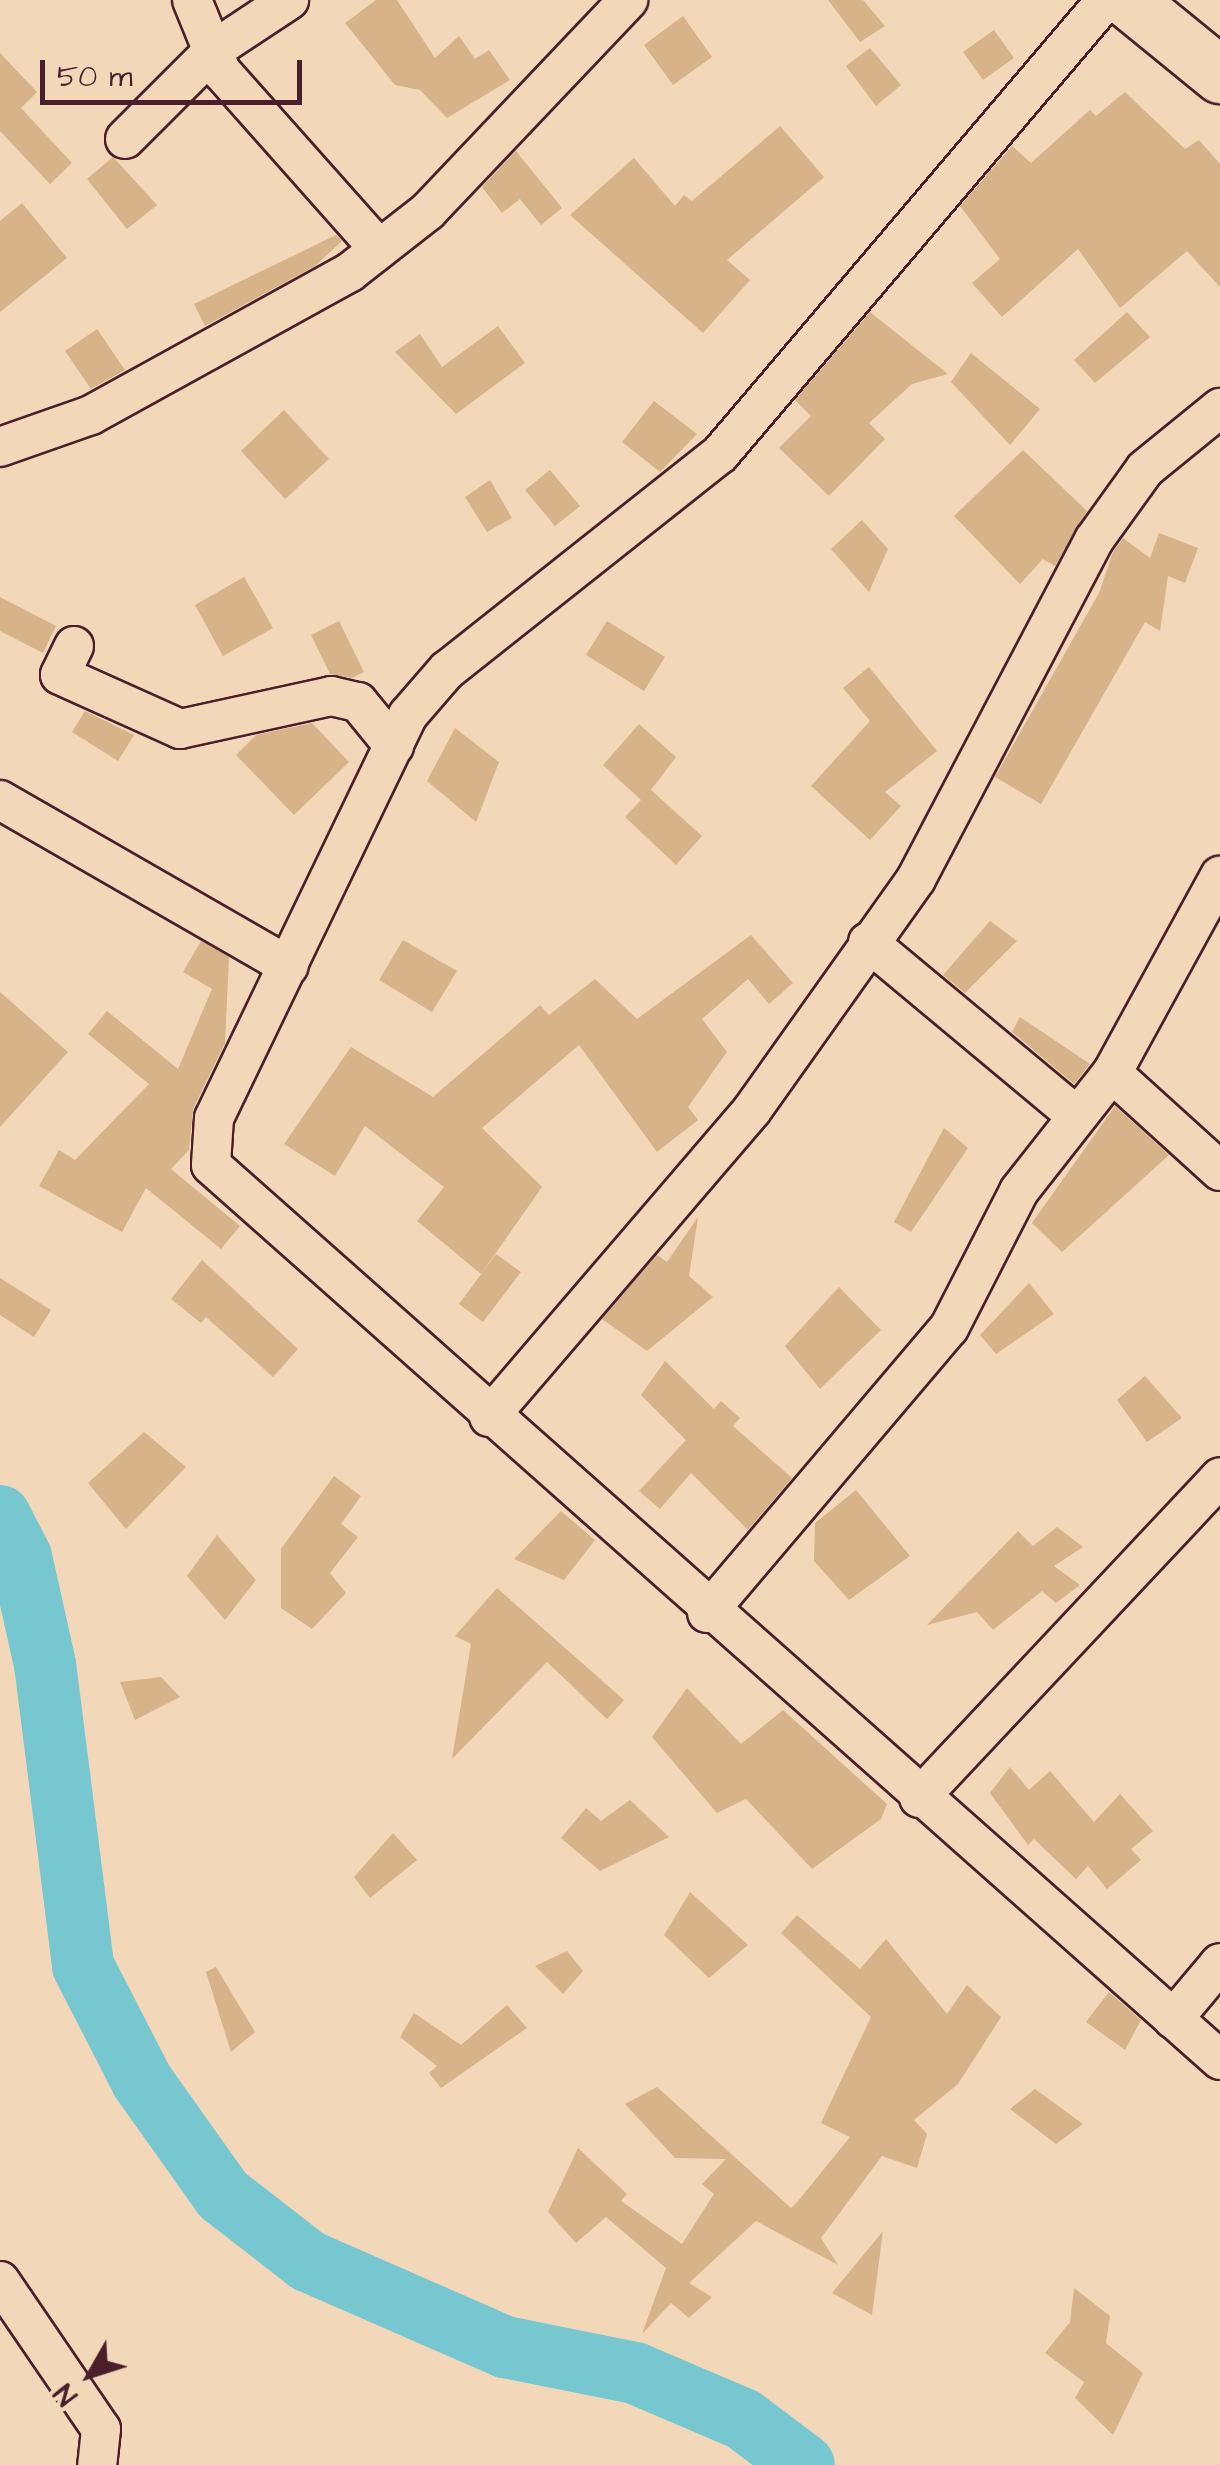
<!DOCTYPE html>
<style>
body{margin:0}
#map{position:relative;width:1220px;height:2465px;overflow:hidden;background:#f2d8b9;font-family:"Architects Daughter",sans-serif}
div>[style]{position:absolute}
.river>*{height:62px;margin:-31px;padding:0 31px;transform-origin:31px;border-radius:31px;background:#76c7d0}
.building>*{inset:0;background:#d6b388}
.roads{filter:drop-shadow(2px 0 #4a1f2b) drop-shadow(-2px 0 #4a1f2b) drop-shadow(0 2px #4a1f2b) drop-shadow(0 -2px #4a1f2b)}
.street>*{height:38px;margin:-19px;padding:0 19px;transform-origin:19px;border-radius:19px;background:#f2d8b9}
.secondary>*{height:55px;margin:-27.5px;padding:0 27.5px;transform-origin:27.5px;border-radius:27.5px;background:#f2d8b9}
span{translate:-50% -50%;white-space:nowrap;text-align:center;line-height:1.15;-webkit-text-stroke:10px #f2d8b9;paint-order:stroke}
.north{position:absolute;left:40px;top:2325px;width:100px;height:100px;-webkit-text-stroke:8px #f2d8b9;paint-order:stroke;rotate:231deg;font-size:28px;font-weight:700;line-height:40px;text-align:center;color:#4a1f2b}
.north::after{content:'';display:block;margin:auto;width:35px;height:45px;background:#4a1f2b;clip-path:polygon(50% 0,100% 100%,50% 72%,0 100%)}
.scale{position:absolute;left:40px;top:60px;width:262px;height:45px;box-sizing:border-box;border:5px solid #4a1f2b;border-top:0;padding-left:12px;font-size:30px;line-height:35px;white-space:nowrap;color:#4a1f2b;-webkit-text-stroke:8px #f2d8b9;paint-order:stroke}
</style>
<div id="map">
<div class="river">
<div style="left:0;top:1516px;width:46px;rotate:62.9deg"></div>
<div style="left:21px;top:1557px;width:110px;rotate:77.4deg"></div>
<div style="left:45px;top:1664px;width:304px;rotate:82.8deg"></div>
<div style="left:83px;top:1966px;width:129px;rotate:62.8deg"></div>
<div style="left:142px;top:2081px;width:140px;rotate:54.6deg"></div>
<div style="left:223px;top:2195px;width:108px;rotate:37.8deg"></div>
<div style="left:308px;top:2261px;width:215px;rotate:23.6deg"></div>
<div style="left:505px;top:2347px;width:133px;rotate:11.3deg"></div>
<div style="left:635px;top:2373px;width:117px;rotate:23.1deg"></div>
<div style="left:743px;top:2419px;width:76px;rotate:37deg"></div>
</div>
<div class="building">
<div style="clip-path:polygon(376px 0,397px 0,435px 58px,459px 36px,475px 59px,489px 50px,510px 80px,447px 118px,420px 90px,395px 85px,345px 23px)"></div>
<div style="clip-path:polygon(828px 0,863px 0,885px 26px,860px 42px)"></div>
<div style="clip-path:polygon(683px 16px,712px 57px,673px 85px,644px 45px)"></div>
<div style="clip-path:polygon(994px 30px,1014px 58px,983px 80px,963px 52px)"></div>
<div style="clip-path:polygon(870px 48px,901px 85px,876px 106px,846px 66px)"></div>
<div style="clip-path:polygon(0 53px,37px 92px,21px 108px,72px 163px,50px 184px,0 131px)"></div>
<div style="clip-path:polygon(1125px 92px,1185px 149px,1199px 140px,1220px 164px,1220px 287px,1187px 251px,1120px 308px,1078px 249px,1002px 317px,972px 283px,1000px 259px,960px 206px,1012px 146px,1031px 163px,1090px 110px,1096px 116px)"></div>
<div style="clip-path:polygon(780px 126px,824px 177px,727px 260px,750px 280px,703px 333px,570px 215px,634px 158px,675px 206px,684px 195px,692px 201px)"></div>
<div style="clip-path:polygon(516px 151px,562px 208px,541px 225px,520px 199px,502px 213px,482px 187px)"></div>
<div style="clip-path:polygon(113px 157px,157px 205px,127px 229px,87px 179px)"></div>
<div style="clip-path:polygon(22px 203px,67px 258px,0 312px,0 221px)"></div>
<div style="clip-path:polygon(336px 235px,342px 241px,315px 266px,205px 326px,194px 304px)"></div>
<div style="clip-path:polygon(870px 312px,948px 374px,912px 384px,869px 423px,885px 439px,829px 496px,779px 448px,811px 416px,795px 400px)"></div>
<div style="clip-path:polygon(1127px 312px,1150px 337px,1095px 383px,1074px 360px)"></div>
<div style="clip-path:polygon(498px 326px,525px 363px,456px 414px,395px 352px,420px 334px,442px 367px)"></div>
<div style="clip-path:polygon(97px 329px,125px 370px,91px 389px,65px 351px)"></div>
<div style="clip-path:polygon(971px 353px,1040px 409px,1010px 445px,951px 382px)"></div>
<div style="clip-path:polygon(654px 401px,697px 434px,660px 472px,622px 442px)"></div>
<div style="clip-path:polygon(284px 410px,329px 459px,285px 499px,241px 451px)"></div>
<div style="clip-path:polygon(1023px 450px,1087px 511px,1055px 566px,1043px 559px,1020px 584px,954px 516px)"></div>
<div style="clip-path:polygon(550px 470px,580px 506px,555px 526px,525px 490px)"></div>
<div style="clip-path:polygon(490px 480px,512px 518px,487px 532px,465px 497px)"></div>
<div style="clip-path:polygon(862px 520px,888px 549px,869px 592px,831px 549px)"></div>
<div style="clip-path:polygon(1159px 533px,1198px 548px,1185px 583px,1168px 576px,1160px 631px,1145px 622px,1041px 804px,995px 777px,1099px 593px,1113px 552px,1123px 538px,1150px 558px)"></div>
<div style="clip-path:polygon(244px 577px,273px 628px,223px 656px,195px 605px)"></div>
<div style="clip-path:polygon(0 597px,56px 626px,43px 653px,0 631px)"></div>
<div style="clip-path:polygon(339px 621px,364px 672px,352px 678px,330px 674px,311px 635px)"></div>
<div style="clip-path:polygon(607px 621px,665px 657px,644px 691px,586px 655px)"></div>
<div style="clip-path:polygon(869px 667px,937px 751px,885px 792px,901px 806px,870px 840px,811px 786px,870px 721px,843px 688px)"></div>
<div style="clip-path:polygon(85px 711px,134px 735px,118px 761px,72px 732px)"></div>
<div style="clip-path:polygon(312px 723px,349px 762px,294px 815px,236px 755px,256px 735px)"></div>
<div style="clip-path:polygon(639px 724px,676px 757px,651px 790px,702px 836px,676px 865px,625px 817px,641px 800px,603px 765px)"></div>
<div style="clip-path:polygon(455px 728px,499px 762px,476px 822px,427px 781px)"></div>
<div style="clip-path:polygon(990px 921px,1017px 941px,965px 993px,943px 975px)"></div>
<div style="clip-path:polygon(751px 935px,793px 983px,769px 1004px,748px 979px,702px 1019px,727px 1052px,688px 1107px,698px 1120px,657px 1152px,579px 1045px,482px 1128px,542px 1187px,481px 1274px,417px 1221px,444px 1187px,365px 1126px,335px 1176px,284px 1144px,351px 1047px,433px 1097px,540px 1005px,549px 1015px,595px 979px,637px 1019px)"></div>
<div style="clip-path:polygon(403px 940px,457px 971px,432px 1012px,379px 980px)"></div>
<div style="clip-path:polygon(201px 941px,229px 957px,225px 1043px,193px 1109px,189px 1150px,171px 1169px,240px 1226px,221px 1249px,146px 1188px,122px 1232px,39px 1186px,59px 1150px,75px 1160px,149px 1084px,88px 1034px,107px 1011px,178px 1069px,212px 989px,183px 972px)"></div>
<div style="clip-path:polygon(0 992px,68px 1052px,0 1127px)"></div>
<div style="clip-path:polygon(1020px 1017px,1090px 1064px,1074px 1084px,1012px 1032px)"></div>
<div style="clip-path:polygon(1115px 1106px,1169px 1155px,1062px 1252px,1032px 1223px)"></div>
<div style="clip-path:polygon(944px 1128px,968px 1148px,911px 1232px,894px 1222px)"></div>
<div style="clip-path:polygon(698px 1217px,689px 1276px,713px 1297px,647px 1351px,602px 1319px,657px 1255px,667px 1262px)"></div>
<div style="clip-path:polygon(496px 1254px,521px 1272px,483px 1322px,459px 1304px)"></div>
<div style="clip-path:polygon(202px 1260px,298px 1349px,273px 1377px,206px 1317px,201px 1323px,171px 1299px)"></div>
<div style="clip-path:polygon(0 1278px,51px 1310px,34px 1337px,0 1315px)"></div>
<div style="clip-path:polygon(1029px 1283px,1054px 1314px,996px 1354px,980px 1335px)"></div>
<div style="clip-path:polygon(839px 1287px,881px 1330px,820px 1389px,785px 1346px)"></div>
<div style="clip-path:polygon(665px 1361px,714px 1409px,721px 1401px,740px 1418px,733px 1426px,792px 1478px,748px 1530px,691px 1473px,660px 1509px,639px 1491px,686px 1440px,641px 1395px)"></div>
<div style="clip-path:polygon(1145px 1376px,1182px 1418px,1147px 1442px,1117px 1400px)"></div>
<div style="clip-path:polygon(144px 1432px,186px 1467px,126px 1529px,88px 1483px)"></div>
<div style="clip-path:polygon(334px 1476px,361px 1496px,341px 1524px,358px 1537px,330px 1573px,346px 1593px,312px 1629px,281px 1608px,281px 1549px)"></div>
<div style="clip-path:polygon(856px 1490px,910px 1556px,849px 1600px,814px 1561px,815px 1523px)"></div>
<div style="clip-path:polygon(561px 1511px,595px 1540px,564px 1580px,514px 1559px)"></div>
<div style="clip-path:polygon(1057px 1527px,1083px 1547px,1054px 1566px,1080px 1585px,1056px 1603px,1042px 1591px,993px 1630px,977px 1612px,927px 1625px,1018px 1531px,1033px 1546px)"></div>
<div style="clip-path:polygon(217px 1535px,256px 1580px,225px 1620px,187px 1576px)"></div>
<div style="clip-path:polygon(497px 1588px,624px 1700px,607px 1719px,547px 1662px,452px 1759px,471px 1644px,455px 1636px)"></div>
<div style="clip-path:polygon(161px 1677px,180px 1697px,135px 1720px,120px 1682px)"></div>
<div style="clip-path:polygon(687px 1688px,741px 1744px,783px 1710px,887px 1804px,881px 1819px,812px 1869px,746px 1799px,717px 1813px,652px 1737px)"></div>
<div style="clip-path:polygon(1010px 1767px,1029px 1790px,1050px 1771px,1094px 1822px,1120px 1794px,1153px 1831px,1131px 1849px,1141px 1860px,1107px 1889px,1088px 1866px,1076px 1879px,1034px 1839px,1028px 1845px,990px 1793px)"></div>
<div style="clip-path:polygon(630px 1800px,669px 1837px,600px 1871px,561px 1838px,586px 1808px,601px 1821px)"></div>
<div style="clip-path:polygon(393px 1833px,417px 1860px,370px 1898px,354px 1877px)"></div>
<div style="clip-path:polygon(690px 1892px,748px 1945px,709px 1978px,664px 1935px)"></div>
<div style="clip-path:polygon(797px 1915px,860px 1969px,886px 1939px,947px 2014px,967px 1985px,1001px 2017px,958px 2084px,914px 2120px,927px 2134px,917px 2168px,882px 2156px,821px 2238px,838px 2265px,756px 2221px,689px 2283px,712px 2297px,689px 2318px,671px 2303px,642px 2334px,666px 2268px,606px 2217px,576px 2243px,548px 2212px,578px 2148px,627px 2194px,621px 2201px,682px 2244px,714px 2194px,702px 2184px,726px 2159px,675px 2158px,625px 2104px,657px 2087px,791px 2208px,798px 2201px,850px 2137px,821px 2123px,871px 2017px,781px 1933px)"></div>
<div style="clip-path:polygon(567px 1951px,583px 1971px,563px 1994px,535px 1966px)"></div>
<div style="clip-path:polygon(216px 1967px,255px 2032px,231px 2052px,206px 1972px)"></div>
<div style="clip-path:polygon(1109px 1992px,1141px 2020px,1125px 2050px,1086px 2022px)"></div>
<div style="clip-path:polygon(507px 2005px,527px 2028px,441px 2088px,429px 2073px,437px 2066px,400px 2037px,414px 2013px,461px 2045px)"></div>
<div style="clip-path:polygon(1035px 2089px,1083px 2124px,1056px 2144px,1010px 2109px)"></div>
<div style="clip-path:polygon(883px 2231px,872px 2315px,832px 2293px)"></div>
<div style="clip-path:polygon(1074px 2288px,1110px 2316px,1106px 2343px,1143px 2373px,1113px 2435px,1075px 2398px,1084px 2382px,1045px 2353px,1070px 2322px)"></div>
</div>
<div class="roads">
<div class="street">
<div style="left:192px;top:0;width:77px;rotate:67.8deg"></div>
<div style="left:221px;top:71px;width:238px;rotate:48.4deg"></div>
<div style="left:1106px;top:0;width:596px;rotate:130.37deg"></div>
<div style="left:720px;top:454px;width:348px;rotate:141.6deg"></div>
<div style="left:447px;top:670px;width:60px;rotate:130.9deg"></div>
<div style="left:408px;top:715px;width:447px;rotate:115.7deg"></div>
<div style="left:214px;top:1118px;width:47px;rotate:93.7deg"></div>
<div style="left:211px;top:1165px;width:1349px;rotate:41.57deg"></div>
<div style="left:125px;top:139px;width:127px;rotate:-45deg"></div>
<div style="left:215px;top:49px;width:89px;rotate:-33.5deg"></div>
<div style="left:0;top:447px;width:96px;rotate:-19.4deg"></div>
<div style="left:91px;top:415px;width:296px;rotate:-28.9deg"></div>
<div style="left:350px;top:272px;width:99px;rotate:-38deg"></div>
<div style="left:428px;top:211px;width:291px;rotate:-46.5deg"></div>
<div style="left:74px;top:646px;width:32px;rotate:116deg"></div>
<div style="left:60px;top:675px;width:132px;rotate:24.2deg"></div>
<div style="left:180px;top:729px;width:155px;rotate:-12.3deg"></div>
<div style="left:331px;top:696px;width:28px;rotate:13deg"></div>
<div style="left:358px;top:702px;width:57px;rotate:50.7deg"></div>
<div style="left:0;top:800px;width:333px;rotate:29.9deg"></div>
<div style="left:868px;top:942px;width:272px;rotate:39.8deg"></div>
<div style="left:1112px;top:1073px;width:146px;rotate:42.2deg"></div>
<div style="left:489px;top:1417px;width:404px;rotate:-49.4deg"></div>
<div style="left:752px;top:1110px;width:283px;rotate:-54.6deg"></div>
<div style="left:916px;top:879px;width:383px;rotate:-62.3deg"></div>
<div style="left:1094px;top:540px;width:87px;rotate:-54.3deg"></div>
<div style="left:1145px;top:469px;width:97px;rotate:-39.1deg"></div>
<div style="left:707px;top:1613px;width:374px;rotate:-49.7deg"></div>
<div style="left:949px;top:1328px;width:154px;rotate:-62.9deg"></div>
<div style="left:1019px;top:1191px;width:150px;rotate:-51.8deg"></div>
<div style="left:1112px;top:1073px;width:225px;rotate:-61.3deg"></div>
<div style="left:919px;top:1798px;width:440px;rotate:-46.8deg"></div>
<div style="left:1173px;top:2019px;width:73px;rotate:-50deg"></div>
<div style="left:0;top:2281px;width:179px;rotate:55.7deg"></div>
<div style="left:101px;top:2429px;width:36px;rotate:96deg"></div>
</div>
<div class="secondary">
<div style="left:1128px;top:0;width:119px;rotate:39.2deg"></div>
</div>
</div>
<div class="north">N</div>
<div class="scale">50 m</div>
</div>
